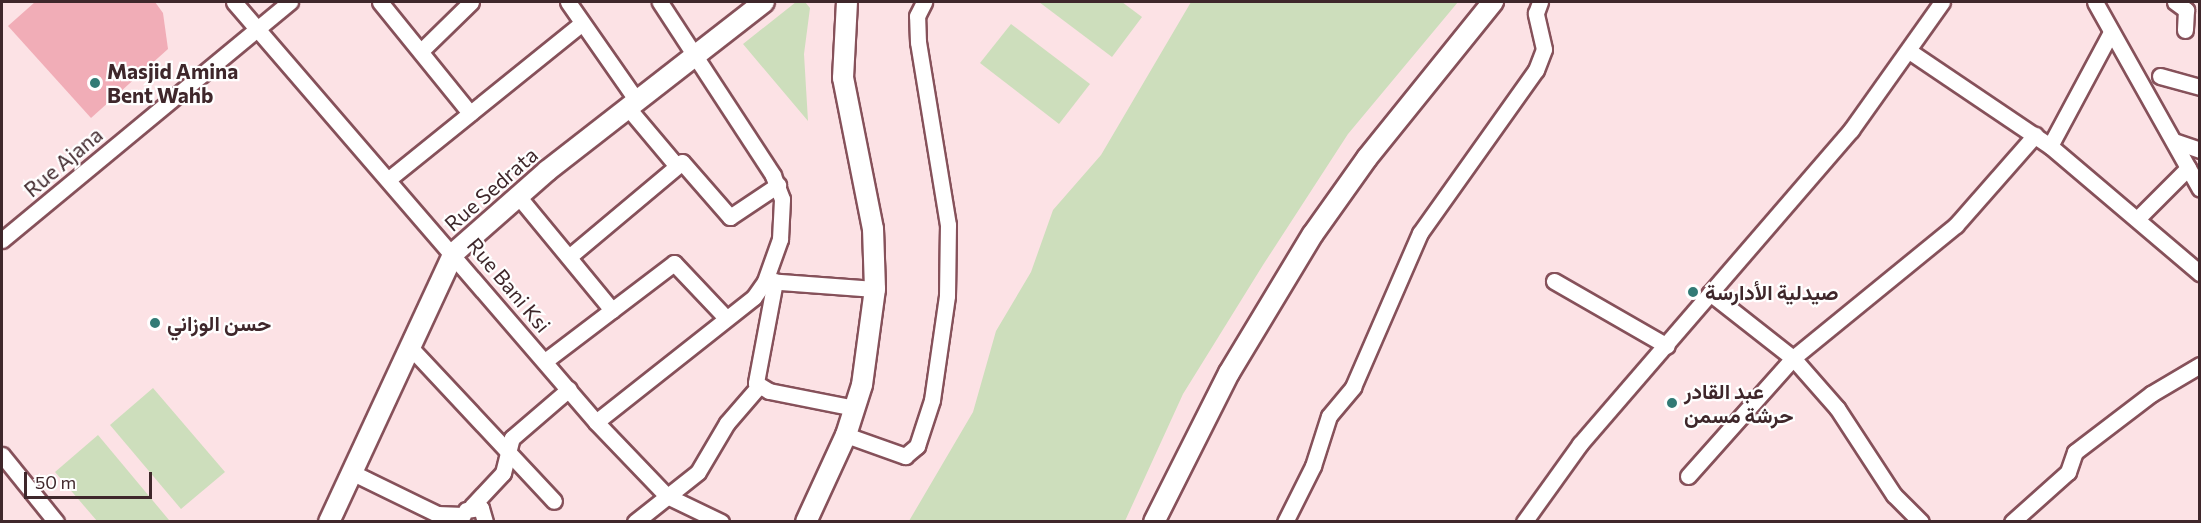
<!DOCTYPE html>
<meta charset="utf-8">
<style>
body{margin:0}
#map{position:relative;width:2201px;height:523px;overflow:hidden;background:#fce2e5;font-family:Commissioner,Vazirmatn,sans-serif}
div>[style]{position:absolute}
.green>*{inset:0;background:#cddebc}
.building>*{inset:0;background:#f1adb7}
.roads{filter:drop-shadow(2px 0 #86515a) drop-shadow(-2px 0 #86515a) drop-shadow(0 2px #86515a) drop-shadow(0 -2px #86515a)}
.minor>*{height:15px;margin:-7.5px;padding:0 7.5px;transform-origin:7.5px;border-radius:7.5px;background:#fff}
.tertiary>*{height:20px;margin:-10px;padding:0 10px;transform-origin:10px;border-radius:10px;background:#fff}
.dots>*{width:16px;height:16px;translate:-50% -50%;box-sizing:border-box;border:3px solid #fff;border-radius:50%}
span{translate:-50% -50%;white-space:nowrap;text-align:center;line-height:1.15;-webkit-text-stroke:4.5px #fff;paint-order:stroke}
.poi-label{font-size:21px;color:#3f272b;font-weight:700}
.left{translate:0 -50%;text-align:left}
.street-label{font-size:21px;color:#3f272b}
.frame{position:absolute;inset:0;border:3px solid #3f272b;pointer-events:none}
.scale{position:absolute;left:24px;top:472px;width:128px;height:27px;box-sizing:border-box;border:3px solid #3f272b;border-top:0;padding-left:8px;font-size:18px;line-height:21px;white-space:nowrap;color:#3f272b;-webkit-text-stroke:4px #fff;paint-order:stroke}
</style>
<div id="map">
<div class="green">
<div style="clip-path:polygon(796px 2px,805px 2px,810px 8px,804px 54px,808px 121px,743px 44px)"></div>
<div style="clip-path:polygon(1039px 2px,1122px 2px,1142px 17px,1112px 57px)"></div>
<div style="clip-path:polygon(1191px 2px,1458px 2px,1348px 134px,1263px 265px,1183px 394px,1125px 521px,909px 521px,973px 412px,996px 331px,1031px 272px,1053px 210px,1101px 155px)"></div>
<div style="clip-path:polygon(1011px 24px,1090px 84px,1059px 124px,980px 63px)"></div>
<div style="clip-path:polygon(153px 388px,225px 472px,181px 509px,110px 425px)"></div>
<div style="clip-path:polygon(98px 435px,169px 520px,168px 521px,97px 521px,55px 472px)"></div>
</div>
<div class="building">
<div style="clip-path:polygon(35px 2px,155px 2px,163px 13px,168px 49px,91px 118px,8px 26px)"></div>
</div>
<div class="roads">
<div class="minor">
<div style="left:234px;top:2px;width:554px;rotate:49.24deg"></div>
<div style="left:596px;top:422px;width:103px;rotate:46.2deg"></div>
<div style="left:667px;top:496px;width:60px;rotate:25.7deg"></div>
<div style="left:380px;top:2px;width:143px;rotate:51deg"></div>
<div style="left:568px;top:2px;width:121px;rotate:55.1deg"></div>
<div style="left:2095px;top:2px;width:214px;rotate:60.7deg"></div>
<div style="left:2175px;top:2px;width:14px;rotate:36deg"></div>
<div style="left:2186px;top:10px;width:20px;rotate:93deg"></div>
<div style="left:421px;top:51px;width:70px;rotate:-44.4deg"></div>
<div style="left:1909px;top:51px;width:170px;rotate:34deg"></div>
<div style="left:2050px;top:146px;width:197px;rotate:40.3deg"></div>
<div style="left:2160px;top:76px;width:41px;rotate:15.4deg"></div>
<div style="left:628px;top:108px;width:75px;rotate:49.9deg"></div>
<div style="left:2174px;top:141px;width:28px;rotate:19deg"></div>
<div style="left:2050px;top:146px;width:129px;rotate:-61.8deg"></div>
<div style="left:390px;top:178px;width:245px;rotate:-38.9deg"></div>
<div style="left:518px;top:196px;width:148px;rotate:50.5deg"></div>
<div style="left:2138px;top:218px;width:71px;rotate:-45deg"></div>
<div style="left:2px;top:240px;width:374px;rotate:-39.6deg"></div>
<div style="left:570px;top:256px;width:146px;rotate:-40deg"></div>
<div style="left:682px;top:162px;width:73px;rotate:48.9deg"></div>
<div style="left:730px;top:217px;width:58px;rotate:-33.7deg"></div>
<div style="left:767px;top:281px;width:108px;rotate:4.2deg"></div>
<div style="left:775px;top:281px;width:104px;rotate:100.6deg"></div>
<div style="left:756px;top:383px;width:15px;rotate:32deg"></div>
<div style="left:769px;top:391px;width:88px;rotate:11.2deg"></div>
<div style="left:1554px;top:281px;width:130px;rotate:29.9deg"></div>
<div style="left:1710px;top:293px;width:105px;rotate:38.1deg"></div>
<div style="left:1793px;top:358px;width:210px;rotate:-39.2deg"></div>
<div style="left:1956px;top:225px;width:120px;rotate:-48.7deg"></div>
<div style="left:409px;top:346px;width:212px;rotate:46.9deg"></div>
<div style="left:545px;top:361px;width:162px;rotate:-37.2deg"></div>
<div style="left:674px;top:263px;width:76px;rotate:46.6deg"></div>
<div style="left:596px;top:422px;width:201px;rotate:-38.3deg"></div>
<div style="left:754px;top:297px;width:19px;rotate:-55deg"></div>
<div style="left:765px;top:281px;width:45px;rotate:-70.3deg"></div>
<div style="left:780px;top:239px;width:40px;rotate:-87.1deg"></div>
<div style="left:782px;top:199px;width:26px;rotate:-111deg"></div>
<div style="left:773px;top:175px;width:207px;rotate:-123.2deg"></div>
<div style="left:846px;top:435px;width:63px;rotate:19.6deg"></div>
<div style="left:905px;top:456px;width:16px;rotate:-40deg"></div>
<div style="left:917px;top:446px;width:48px;rotate:-71.9deg"></div>
<div style="left:932px;top:400px;width:105px;rotate:-81.8deg"></div>
<div style="left:947px;top:296px;width:71px;rotate:-89.2deg"></div>
<div style="left:948px;top:225px;width:185px;rotate:-99.3deg"></div>
<div style="left:918px;top:42px;width:26px;rotate:-92deg"></div>
<div style="left:917px;top:16px;width:16px;rotate:-63deg"></div>
<div style="left:2px;top:455px;width:86px;rotate:51.1deg"></div>
<div style="left:351px;top:472px;width:96px;rotate:26deg"></div>
<div style="left:437px;top:514px;width:26px;rotate:2deg"></div>
<div style="left:1688px;top:476px;width:158px;rotate:-48.3deg"></div>
<div style="left:1793px;top:358px;width:67px;rotate:48.7deg"></div>
<div style="left:1837px;top:408px;width:104px;rotate:56.8deg"></div>
<div style="left:1894px;top:495px;width:38px;rotate:45deg"></div>
<div style="left:472px;top:506px;width:45px;rotate:-46.8deg"></div>
<div style="left:503px;top:473px;width:36px;rotate:-76deg"></div>
<div style="left:512px;top:438px;width:75px;rotate:-40.7deg"></div>
<div style="left:466px;top:510px;width:15px;rotate:-8deg"></div>
<div style="left:481px;top:508px;width:15px;rotate:74deg"></div>
<div style="left:635px;top:522px;width:80px;rotate:-38.4deg"></div>
<div style="left:698px;top:472px;width:57px;rotate:-59.4deg"></div>
<div style="left:727px;top:423px;width:49px;rotate:-49.1deg"></div>
<div style="left:1285px;top:522px;width:63px;rotate:-63.4deg"></div>
<div style="left:1313px;top:466px;width:52px;rotate:-72.3deg"></div>
<div style="left:1329px;top:416px;width:38px;rotate:-50deg"></div>
<div style="left:1353px;top:387px;width:168px;rotate:-66.5deg"></div>
<div style="left:1420px;top:233px;width:200px;rotate:-54.6deg"></div>
<div style="left:1536px;top:70px;width:22px;rotate:-69deg"></div>
<div style="left:1544px;top:49px;width:37px;rotate:-103deg"></div>
<div style="left:1536px;top:13px;width:12px;rotate:-70deg"></div>
<div style="left:1524px;top:522px;width:96px;rotate:-54.3deg"></div>
<div style="left:1580px;top:444px;width:415px;rotate:-49.2deg"></div>
<div style="left:1851px;top:130px;width:157px;rotate:-54.6deg"></div>
<div style="left:2012px;top:522px;width:75px;rotate:-41.8deg"></div>
<div style="left:2068px;top:472px;width:21px;rotate:-71deg"></div>
<div style="left:2075px;top:452px;width:96px;rotate:-37.3deg"></div>
<div style="left:2151px;top:394px;width:57px;rotate:-30.6deg"></div>
</div>
<div class="tertiary">
<div style="left:329px;top:522px;width:297px;rotate:-65.1deg"></div>
<div style="left:454px;top:253px;width:124px;rotate:-41.4deg"></div>
<div style="left:547px;top:171px;width:275px;rotate:-37.9deg"></div>
<div style="left:806px;top:522px;width:96px;rotate:-65.3deg"></div>
<div style="left:846px;top:435px;width:52px;rotate:-72.3deg"></div>
<div style="left:862px;top:385px;width:97px;rotate:-82.3deg"></div>
<div style="left:875px;top:289px;width:60px;rotate:-91.9deg"></div>
<div style="left:873px;top:229px;width:154px;rotate:-101.2deg"></div>
<div style="left:843px;top:78px;width:76px;rotate:-87deg"></div>
<div style="left:1154px;top:522px;width:167px;rotate:-63.3deg"></div>
<div style="left:1229px;top:373px;width:162px;rotate:-58.9deg"></div>
<div style="left:1313px;top:234px;width:93px;rotate:-54.6deg"></div>
<div style="left:1367px;top:158px;width:201px;rotate:-51.1deg"></div>
</div>
</div>
<div class="dots">
<div style="left:95px;top:83px;background:#327a75"></div>
<div style="left:1693px;top:292px;background:#327a75"></div>
<div style="left:155px;top:323px;background:#327a75"></div>
<div style="left:1672px;top:403px;background:#327a75"></div>
</div>
<div class="poi-label">
<span class="left" style="left:107px;top:83px">Masjid Amina<br>Bent Wahb</span>
<span class="left" style="left:1705px;top:292px">صيدلية الأدارسة</span>
<span class="left" style="left:167px;top:323px">حسن الوزاني</span>
<span class="left" style="left:1684px;top:403px">عبد القادر<br>حرشة مسمن</span>
</div>
<div class="street-label">
<span style="left:63px;top:162px;rotate:-40deg">Rue Ajana</span>
<span style="left:491px;top:189px;rotate:-41deg">Rue Sedrata</span>
<span style="left:509px;top:285px;rotate:50deg">Rue Bani Ksi</span>
</div>
<div class="frame"></div>
<div class="scale">50 m</div>
</div>
